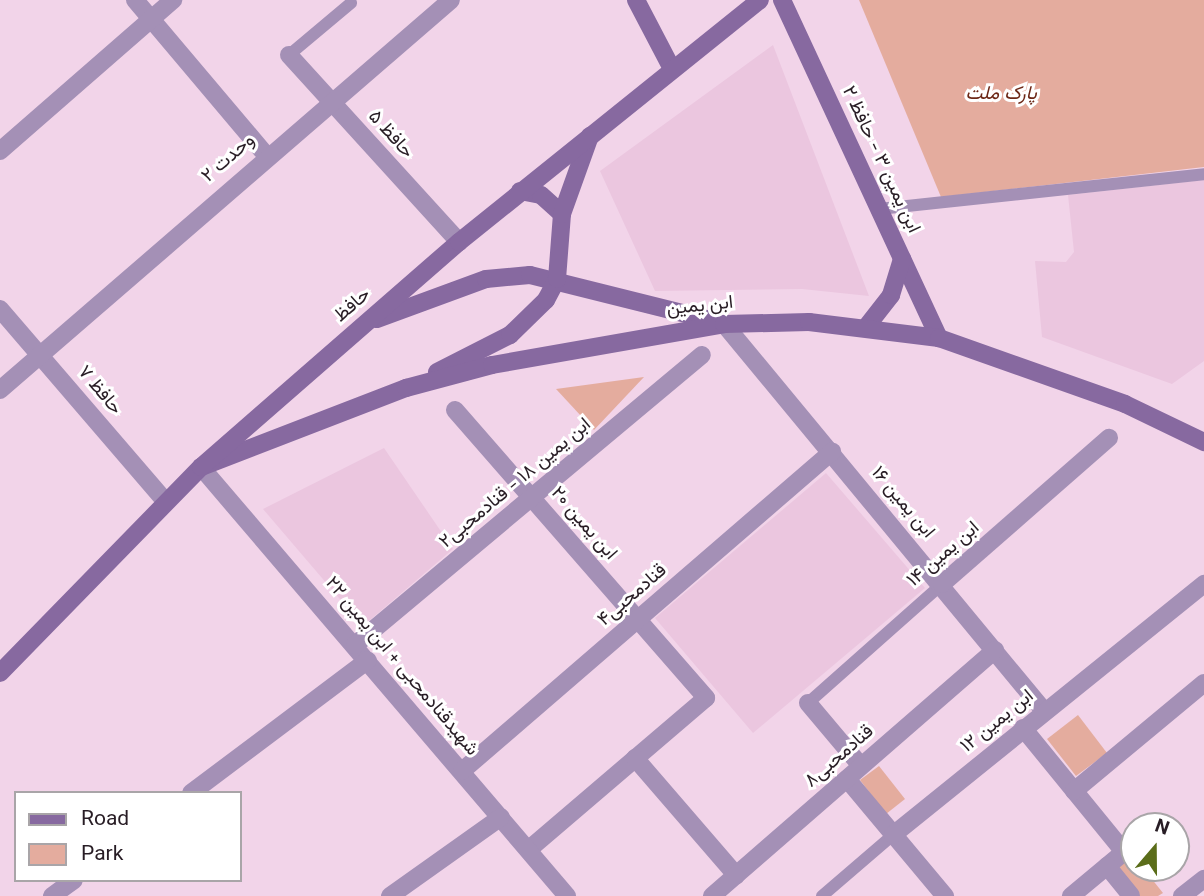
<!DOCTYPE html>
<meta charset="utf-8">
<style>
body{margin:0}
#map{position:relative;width:1204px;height:896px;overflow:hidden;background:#f2d4e9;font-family:Georgia,Vazirmatn,serif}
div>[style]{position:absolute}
.built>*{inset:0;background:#ebc6df}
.green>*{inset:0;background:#e4ac9e}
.lane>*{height:12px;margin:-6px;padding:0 6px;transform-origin:6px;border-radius:6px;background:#a490b6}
.street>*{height:18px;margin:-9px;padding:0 9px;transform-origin:9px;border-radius:9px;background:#a490b6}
.secondary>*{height:18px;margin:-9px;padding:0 9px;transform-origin:9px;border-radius:9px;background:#8769a0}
span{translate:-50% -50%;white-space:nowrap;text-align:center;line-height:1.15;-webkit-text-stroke:6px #fff;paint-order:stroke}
.park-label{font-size:19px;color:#6d2817;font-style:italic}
.street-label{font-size:19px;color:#281d25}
.legend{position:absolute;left:14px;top:791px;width:228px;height:91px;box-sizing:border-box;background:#fff;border:2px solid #a9a5a8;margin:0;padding:9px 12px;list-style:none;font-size:21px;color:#281d25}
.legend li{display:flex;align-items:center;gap:14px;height:35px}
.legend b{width:35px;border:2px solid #a9a5a8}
.north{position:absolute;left:1120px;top:812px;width:70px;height:70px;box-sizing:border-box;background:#fff;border:2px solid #a9a5a8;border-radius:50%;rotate:20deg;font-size:19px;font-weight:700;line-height:28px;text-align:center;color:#281d25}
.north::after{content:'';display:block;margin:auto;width:24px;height:32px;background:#5b6d1a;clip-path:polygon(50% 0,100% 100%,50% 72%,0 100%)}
</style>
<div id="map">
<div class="built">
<div style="clip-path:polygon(773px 45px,869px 296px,802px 289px,655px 291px,600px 171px)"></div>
<div style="clip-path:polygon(1204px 180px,1204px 361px,1172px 384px,1042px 337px,1035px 261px,1066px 262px,1074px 252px,1068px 195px)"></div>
<div style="clip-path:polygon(384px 448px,453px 549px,363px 626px,263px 509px)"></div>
<div style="clip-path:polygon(826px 473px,925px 588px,753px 733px,655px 618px)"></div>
</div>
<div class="green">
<div style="clip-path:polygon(859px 0,1204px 0,1204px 167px,941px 197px)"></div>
<div style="clip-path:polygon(644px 377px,594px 430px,556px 389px)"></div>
<div style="clip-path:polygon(1078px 715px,1107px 753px,1076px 776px,1047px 739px)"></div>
<div style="clip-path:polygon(879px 766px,905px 799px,886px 814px,860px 780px)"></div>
<div style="clip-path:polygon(1133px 855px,1134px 868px,1143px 868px,1163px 893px,1158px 896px,1138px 896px,1116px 868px)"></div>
</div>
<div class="lane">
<div style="left:289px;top:55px;width:81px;rotate:-40deg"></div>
<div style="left:879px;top:209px;width:327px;rotate:-6.1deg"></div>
<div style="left:808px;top:703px;width:179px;rotate:-41.6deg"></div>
<div style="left:822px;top:896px;width:94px;rotate:-40.7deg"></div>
</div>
<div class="street">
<div style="left:135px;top:0;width:203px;rotate:49.8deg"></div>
<div style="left:289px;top:55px;width:253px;rotate:47.7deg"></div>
<div style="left:0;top:151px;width:230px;rotate:-41.1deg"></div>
<div style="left:0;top:309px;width:253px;rotate:49.3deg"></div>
<div style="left:724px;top:324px;width:502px;rotate:50.41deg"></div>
<div style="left:0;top:390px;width:596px;rotate:-40.85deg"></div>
<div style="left:455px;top:410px;width:382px;rotate:48.9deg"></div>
<div style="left:706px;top:698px;width:233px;rotate:139.5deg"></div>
<div style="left:201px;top:467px;width:564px;rotate:49.53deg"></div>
<div style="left:942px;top:584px;width:222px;rotate:-41.2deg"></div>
<div style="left:355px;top:645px;width:452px;rotate:-39.9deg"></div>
<div style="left:808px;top:703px;width:82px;rotate:49.9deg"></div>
<div style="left:1023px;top:728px;width:160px;rotate:50.8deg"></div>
<div style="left:1124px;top:852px;width:69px;rotate:140.3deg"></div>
<div style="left:635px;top:758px;width:155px;rotate:49.2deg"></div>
<div style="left:462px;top:771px;width:489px;rotate:-40.8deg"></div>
<div style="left:847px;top:779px;width:153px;rotate:50.1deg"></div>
<div style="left:1074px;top:791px;width:169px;rotate:-39.7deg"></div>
<div style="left:191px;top:793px;width:221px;rotate:-36.9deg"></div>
<div style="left:893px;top:835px;width:400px;rotate:-38.9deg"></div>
<div style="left:1107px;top:866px;width:38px;rotate:51deg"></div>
<div style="left:52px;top:896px;width:27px;rotate:-36deg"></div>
<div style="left:390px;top:896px;width:136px;rotate:-35.4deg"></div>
<div style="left:712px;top:896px;width:375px;rotate:-41deg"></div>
<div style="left:1182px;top:896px;width:28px;rotate:-38deg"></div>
</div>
<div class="secondary">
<div style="left:636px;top:0;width:76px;rotate:62.4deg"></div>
<div style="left:782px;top:0;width:373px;rotate:65.1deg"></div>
<div style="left:520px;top:191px;width:21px;rotate:11deg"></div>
<div style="left:541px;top:195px;width:28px;rotate:42deg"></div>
<div style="left:377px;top:319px;width:116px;rotate:-20.2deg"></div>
<div style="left:486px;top:279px;width:44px;rotate:-5.2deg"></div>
<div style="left:530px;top:275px;width:190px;rotate:14deg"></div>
<div style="left:867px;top:326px;width:39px;rotate:-52deg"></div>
<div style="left:891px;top:295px;width:38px;rotate:-73deg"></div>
<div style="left:437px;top:372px;width:82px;rotate:-26.9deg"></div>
<div style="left:510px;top:335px;width:50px;rotate:-44.2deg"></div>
<div style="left:546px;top:300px;width:24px;rotate:-62deg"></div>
<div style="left:557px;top:279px;width:65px;rotate:-85.6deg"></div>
<div style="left:562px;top:214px;width:83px;rotate:-70.3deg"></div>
<div style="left:201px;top:467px;width:220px;rotate:-21.1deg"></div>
<div style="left:406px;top:388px;width:89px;rotate:-15deg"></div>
<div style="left:492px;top:365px;width:236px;rotate:-10deg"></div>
<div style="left:724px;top:324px;width:85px;rotate:-1.3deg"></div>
<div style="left:809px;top:322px;width:131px;rotate:7deg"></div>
<div style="left:939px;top:338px;width:197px;rotate:19.5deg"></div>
<div style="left:1125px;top:404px;width:88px;rotate:25.7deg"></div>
<div style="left:0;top:673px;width:288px;rotate:-45.7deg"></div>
<div style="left:201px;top:467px;width:342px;rotate:-41.1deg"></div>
<div style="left:459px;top:242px;width:386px;rotate:-38.8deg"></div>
</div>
<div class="park-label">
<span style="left:1001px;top:95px">پارک ملت</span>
</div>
<div class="street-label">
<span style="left:390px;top:135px;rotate:48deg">حافظ ۵</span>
<span style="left:229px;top:159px;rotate:-41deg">وحدت ۲</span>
<span style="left:880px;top:160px;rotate:65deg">ابن یمین ۳ - حافظ ۲</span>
<span style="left:353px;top:306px;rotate:-41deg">حافظ</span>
<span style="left:700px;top:307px;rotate:-6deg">ابن یمین</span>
<span style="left:99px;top:391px;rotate:50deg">حافظ ۷</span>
<span style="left:516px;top:484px;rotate:-40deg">ابن یمین ۱۸ - قنادمحبی۲</span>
<span style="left:902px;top:503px;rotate:50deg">ابن یمین ۱۶</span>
<span style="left:583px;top:524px;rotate:49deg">ابن یمین ۲۰</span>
<span style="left:944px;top:555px;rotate:-41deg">ابن یمین ۱۴</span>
<span style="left:633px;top:596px;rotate:-41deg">قنادمحبی۴</span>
<span style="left:401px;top:667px;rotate:50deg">شهیدقنادمحبی + ابن یمین ۲۲</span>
<span style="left:998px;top:722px;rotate:-39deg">ابن یمین ۱۲</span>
<span style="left:840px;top:757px;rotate:-41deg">قنادمحبی۸</span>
</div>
<ul class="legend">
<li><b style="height:9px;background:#8769a0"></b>Road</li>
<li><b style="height:19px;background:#e4ac9e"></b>Park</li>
</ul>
<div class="north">N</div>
</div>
